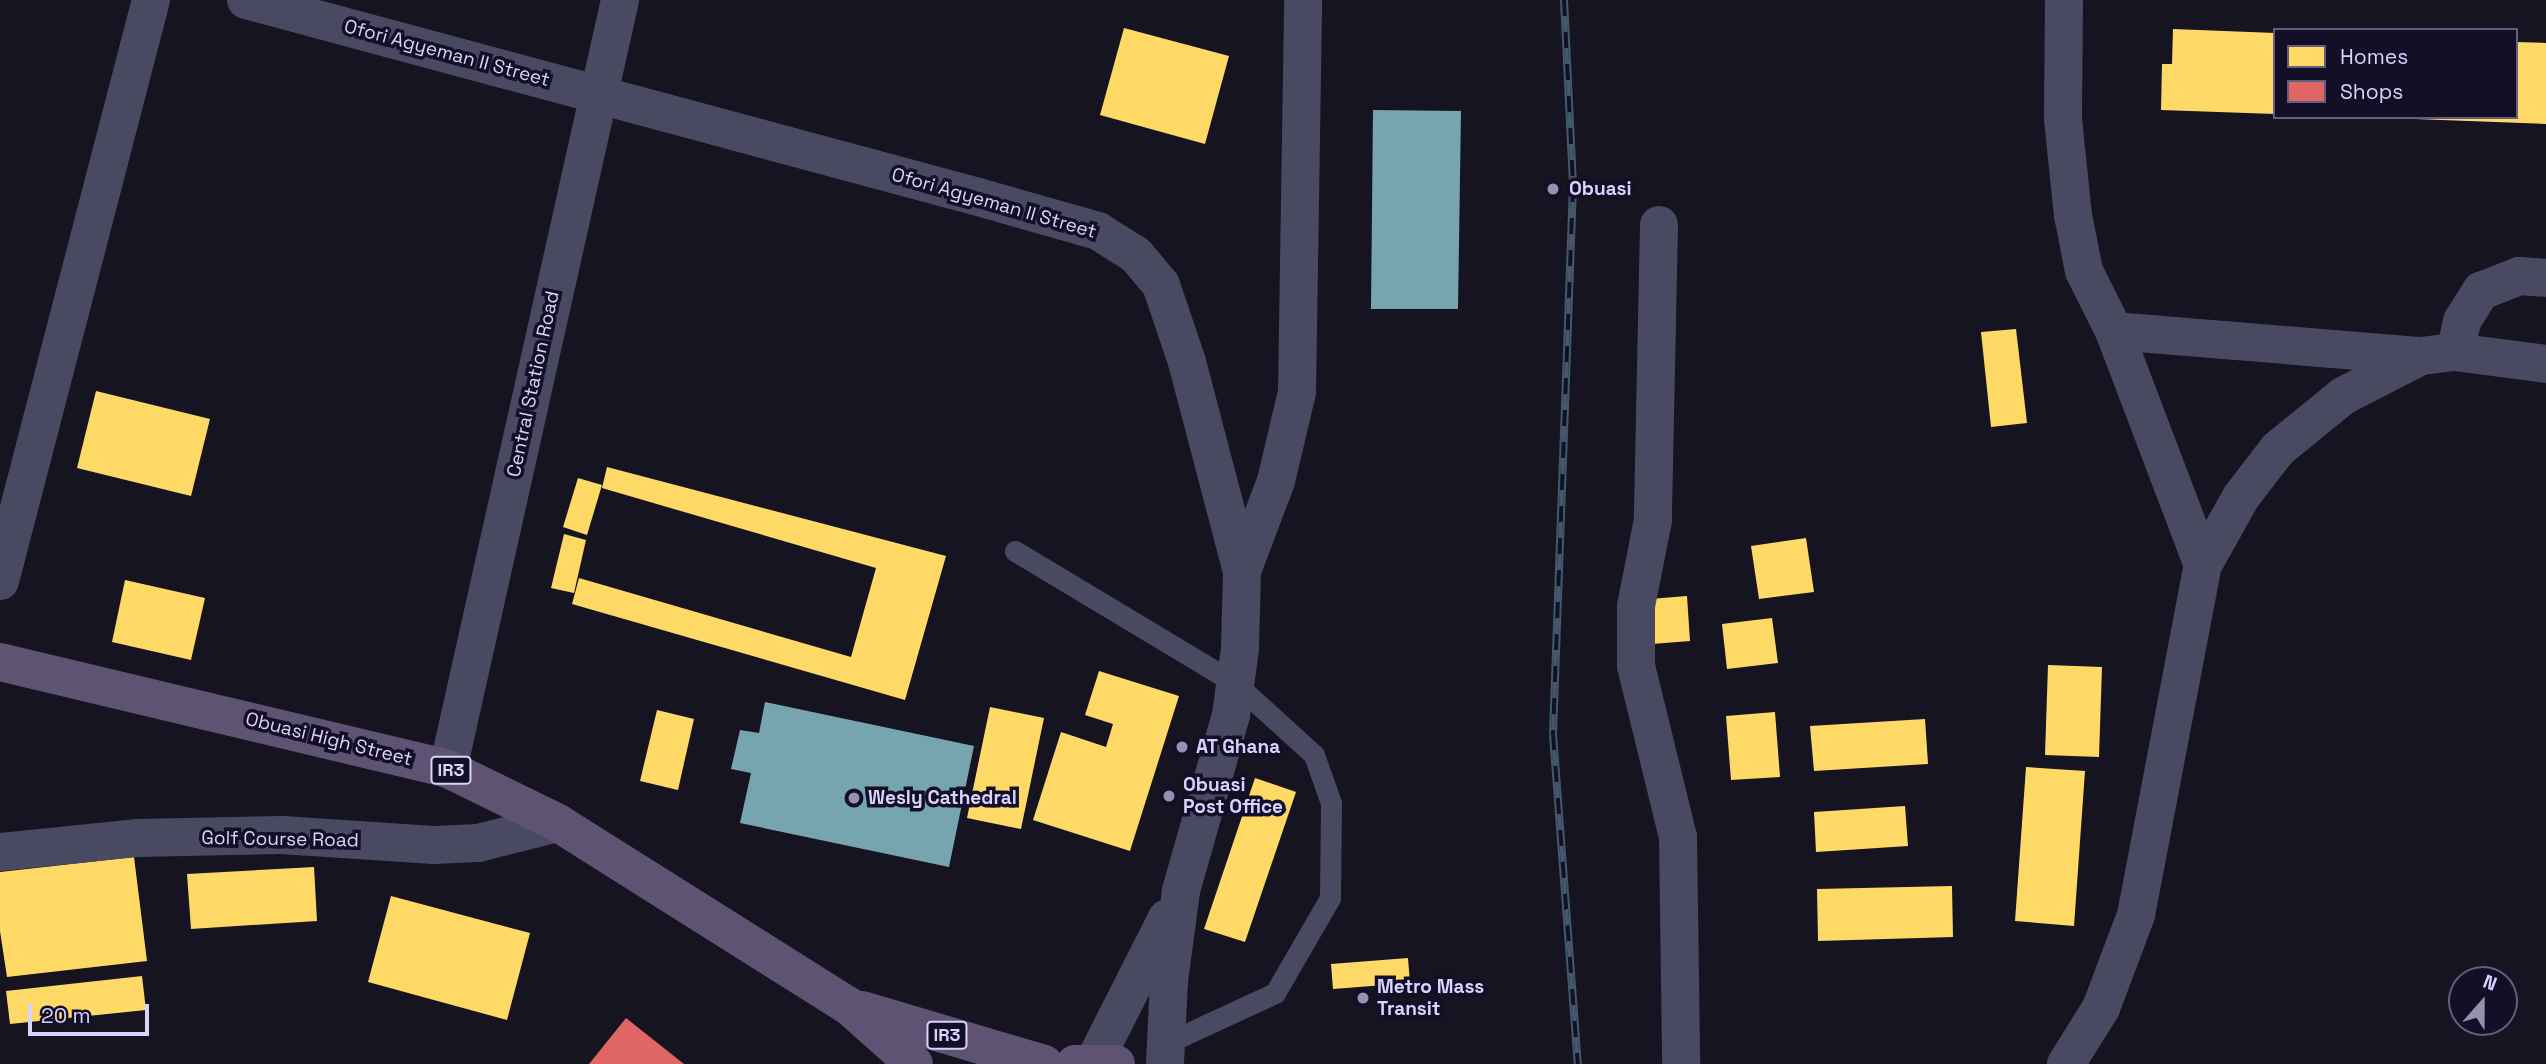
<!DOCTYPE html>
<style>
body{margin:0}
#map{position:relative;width:2546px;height:1064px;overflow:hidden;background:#161421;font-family:"Space Grotesk",sans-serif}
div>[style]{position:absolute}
.homes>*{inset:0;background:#ffd966}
.shops>*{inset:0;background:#e06666}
.public>*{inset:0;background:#76a5af}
.service>*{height:21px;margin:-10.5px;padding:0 10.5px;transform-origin:10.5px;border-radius:10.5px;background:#4a4962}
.minor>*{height:38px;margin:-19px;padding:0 19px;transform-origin:19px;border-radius:19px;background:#4a4962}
.tertiary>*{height:38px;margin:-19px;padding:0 19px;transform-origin:19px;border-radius:19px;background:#4a4962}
.primary>*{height:38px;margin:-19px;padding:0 19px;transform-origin:19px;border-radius:19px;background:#5e5373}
.rail>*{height:8px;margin-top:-4px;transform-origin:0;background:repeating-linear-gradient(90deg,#130f26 0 16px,#43596b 0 32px);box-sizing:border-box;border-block:2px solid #43596b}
.dots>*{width:19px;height:19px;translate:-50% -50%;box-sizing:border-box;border:4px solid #130f26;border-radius:50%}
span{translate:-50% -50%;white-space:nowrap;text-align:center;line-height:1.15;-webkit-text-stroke:7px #130f26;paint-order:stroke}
.shield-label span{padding:2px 5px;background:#130f26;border:2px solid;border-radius:5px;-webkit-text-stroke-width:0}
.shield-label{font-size:18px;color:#d9d4ff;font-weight:700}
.street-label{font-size:19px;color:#d9d4ff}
.poi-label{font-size:19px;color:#d9d4ff;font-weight:700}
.left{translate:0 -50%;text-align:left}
.legend{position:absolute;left:2273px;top:28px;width:245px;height:91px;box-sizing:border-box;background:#130f26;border:2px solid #625e7d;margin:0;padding:9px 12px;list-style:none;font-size:21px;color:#d9d4ff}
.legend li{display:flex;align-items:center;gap:14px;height:35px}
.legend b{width:35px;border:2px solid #625e7d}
.north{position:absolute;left:2448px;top:966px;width:70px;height:70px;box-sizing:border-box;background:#130f26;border:2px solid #625e7d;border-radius:50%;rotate:21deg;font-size:19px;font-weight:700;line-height:28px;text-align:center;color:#d9d4ff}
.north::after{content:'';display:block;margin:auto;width:24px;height:32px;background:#9591b1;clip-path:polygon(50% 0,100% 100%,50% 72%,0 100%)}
.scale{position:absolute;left:28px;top:1004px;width:121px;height:32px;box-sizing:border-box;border:4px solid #d9d4ff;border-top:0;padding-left:9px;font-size:21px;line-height:24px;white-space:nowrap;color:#d9d4ff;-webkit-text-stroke:5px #130f26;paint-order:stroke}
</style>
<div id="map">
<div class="homes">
<div style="clip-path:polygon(1124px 28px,1229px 56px,1205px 144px,1100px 115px)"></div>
<div style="clip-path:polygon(2173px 29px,2275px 33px,2275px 114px,2161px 110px,2162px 64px,2172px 64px)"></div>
<div style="clip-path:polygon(2516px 42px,2546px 43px,2546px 124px,2415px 119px,2516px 117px)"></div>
<div style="clip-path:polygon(2016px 329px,2027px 423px,1991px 427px,1981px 332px)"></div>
<div style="clip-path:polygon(96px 391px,210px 419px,191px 496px,77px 468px)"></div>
<div style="clip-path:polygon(607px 467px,946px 556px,905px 700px,572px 604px,579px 578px,851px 657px,876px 568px,602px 488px)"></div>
<div style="clip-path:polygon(578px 478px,602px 485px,587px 535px,563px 527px)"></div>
<div style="clip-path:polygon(564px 534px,586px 540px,574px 593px,551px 588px)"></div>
<div style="clip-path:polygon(1806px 538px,1814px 592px,1759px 599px,1751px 546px)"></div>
<div style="clip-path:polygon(125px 580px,205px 598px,191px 660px,112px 642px)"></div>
<div style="clip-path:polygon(1687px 596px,1690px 641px,1652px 644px,1650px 599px)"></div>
<div style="clip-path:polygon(1772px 618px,1778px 663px,1727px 669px,1722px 624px)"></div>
<div style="clip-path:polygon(2048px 665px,2102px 667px,2099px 757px,2045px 755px)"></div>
<div style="clip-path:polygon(1099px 671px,1179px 696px,1130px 851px,1033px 820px,1061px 732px,1106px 747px,1113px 724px,1085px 715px)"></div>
<div style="clip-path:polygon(990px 707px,1044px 718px,1021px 829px,967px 818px)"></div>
<div style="clip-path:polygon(657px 710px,694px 719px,678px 790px,640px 781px)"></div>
<div style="clip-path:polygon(1775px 712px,1780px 777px,1731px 780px,1726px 716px)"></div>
<div style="clip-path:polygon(1925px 719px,1928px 764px,1814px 771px,1810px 726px)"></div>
<div style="clip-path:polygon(2026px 767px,2085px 771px,2074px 926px,2015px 921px)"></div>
<div style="clip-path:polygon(1255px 778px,1296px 792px,1245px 942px,1204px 929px)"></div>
<div style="clip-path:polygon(1905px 806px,1908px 846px,1816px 852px,1814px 812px)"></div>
<div style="clip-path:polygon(134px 857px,147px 961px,7px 977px,0 931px,0 872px)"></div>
<div style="clip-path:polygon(314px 867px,317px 921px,191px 929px,187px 874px)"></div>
<div style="clip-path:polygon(1952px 886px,1953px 937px,1818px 941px,1817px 889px)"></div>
<div style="clip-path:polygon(391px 896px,530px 933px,507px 1020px,368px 982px)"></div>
<div style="clip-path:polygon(1408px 958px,1410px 983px,1333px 989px,1331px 964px)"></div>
<div style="clip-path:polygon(142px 976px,146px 1010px,10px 1024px,6px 991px)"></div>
</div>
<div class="shops">
<div style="clip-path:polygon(626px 1018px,684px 1064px,589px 1064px)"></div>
</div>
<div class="public">
<div style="clip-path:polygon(1373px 110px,1461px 111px,1458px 309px,1371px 309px)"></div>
<div style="clip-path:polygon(765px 702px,974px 746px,949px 867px,740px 823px,751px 773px,731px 769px,740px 730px,759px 733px)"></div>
</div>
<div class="service">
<div style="left:1015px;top:551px;width:257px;rotate:31deg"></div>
<div style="left:1235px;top:683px;width:107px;rotate:42.3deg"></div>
<div style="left:1314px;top:755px;width:51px;rotate:70.5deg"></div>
<div style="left:1331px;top:803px;width:95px;rotate:90.6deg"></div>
<div style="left:1330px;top:898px;width:110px;rotate:120.1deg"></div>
<div style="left:1275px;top:993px;width:119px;rotate:155.2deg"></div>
</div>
<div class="minor">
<div style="left:246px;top:0;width:755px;rotate:15.05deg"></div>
<div style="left:975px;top:196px;width:128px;rotate:15.9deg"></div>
<div style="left:1098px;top:231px;width:45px;rotate:32.3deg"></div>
<div style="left:1136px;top:255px;width:39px;rotate:50deg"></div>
<div style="left:1161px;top:285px;width:81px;rotate:71.3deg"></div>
<div style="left:1187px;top:362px;width:216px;rotate:75.3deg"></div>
<div style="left:1242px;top:571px;width:78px;rotate:91.5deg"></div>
<div style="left:1240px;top:649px;width:67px;rotate:97.8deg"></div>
<div style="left:1231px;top:715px;width:183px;rotate:105.9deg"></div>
<div style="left:1181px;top:891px;width:91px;rotate:97.6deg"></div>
<div style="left:1169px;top:981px;width:83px;rotate:92.8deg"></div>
<div style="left:2064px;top:0;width:119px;rotate:90.5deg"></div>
<div style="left:2063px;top:119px;width:97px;rotate:84.1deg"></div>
<div style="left:2073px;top:215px;width:57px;rotate:78.9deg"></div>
<div style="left:2084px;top:271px;width:67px;rotate:63.4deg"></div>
<div style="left:2114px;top:331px;width:250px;rotate:69.2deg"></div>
<div style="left:1659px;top:225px;width:295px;rotate:91.2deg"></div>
<div style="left:1653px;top:520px;width:88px;rotate:101.2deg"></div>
<div style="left:1636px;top:606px;width:60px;rotate:90deg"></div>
<div style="left:1636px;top:666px;width:176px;rotate:76.2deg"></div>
<div style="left:1678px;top:837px;width:227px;rotate:89.2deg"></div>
<div style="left:2114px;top:331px;width:308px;rotate:4.7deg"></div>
<div style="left:2455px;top:352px;width:32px;rotate:-77deg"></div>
<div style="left:2462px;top:321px;width:36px;rotate:-58deg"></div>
<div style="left:2481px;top:291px;width:41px;rotate:-21.5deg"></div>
<div style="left:2519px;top:276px;width:27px;rotate:4deg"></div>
<div style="left:1242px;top:571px;width:96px;rotate:-69.3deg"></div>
<div style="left:1276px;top:481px;width:91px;rotate:-76.7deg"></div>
<div style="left:1297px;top:392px;width:392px;rotate:-89.1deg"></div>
<div style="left:0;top:581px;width:600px;rotate:-75.43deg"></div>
<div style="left:0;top:852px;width:139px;rotate:-5.8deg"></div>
<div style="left:138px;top:838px;width:144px;rotate:-1.2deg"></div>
<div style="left:282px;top:835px;width:152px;rotate:3.8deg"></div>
<div style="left:434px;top:845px;width:44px;rotate:-2.6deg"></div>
<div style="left:478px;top:843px;width:82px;rotate:-14deg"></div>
<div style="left:1094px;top:1062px;width:161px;rotate:-63.1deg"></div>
<div style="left:2066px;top:1064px;width:66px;rotate:-58deg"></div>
<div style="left:2101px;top:1008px;width:99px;rotate:-69.4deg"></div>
<div style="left:2136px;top:915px;width:356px;rotate:-79.2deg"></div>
<div style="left:2203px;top:565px;width:78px;rotate:-60.8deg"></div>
<div style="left:2241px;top:497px;width:61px;rotate:-52.4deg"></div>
<div style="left:2278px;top:449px;width:84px;rotate:-39.2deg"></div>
<div style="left:2343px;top:396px;width:88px;rotate:-27.1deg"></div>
<div style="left:2421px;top:356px;width:34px;rotate:-7deg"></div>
<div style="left:2455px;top:352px;width:92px;rotate:7.5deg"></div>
</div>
<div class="tertiary">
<div style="left:448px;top:769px;width:788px;rotate:-77.39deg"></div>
</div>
<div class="primary">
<div style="left:0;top:662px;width:461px;rotate:13.4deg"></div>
<div style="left:448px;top:769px;width:123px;rotate:26.1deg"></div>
<div style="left:558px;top:823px;width:344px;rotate:32.2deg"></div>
<div style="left:849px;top:1006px;width:87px;rotate:41.7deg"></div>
<div style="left:862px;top:1010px;width:190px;rotate:16.5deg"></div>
<div style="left:1075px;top:1064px;width:41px"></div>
</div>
<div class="rail">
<div style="left:1564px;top:0;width:186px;rotate:87.2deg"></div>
<div style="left:1573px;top:186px;width:548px;rotate:92.09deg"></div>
<div style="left:1553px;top:734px;width:331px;rotate:85.7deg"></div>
</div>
<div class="dots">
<div style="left:1553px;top:189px;background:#9591b1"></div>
<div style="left:1182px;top:747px;background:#9591b1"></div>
<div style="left:1169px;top:796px;background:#9591b1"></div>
<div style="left:854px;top:798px;background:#9591b1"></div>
<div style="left:1363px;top:998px;background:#9591b1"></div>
</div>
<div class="shield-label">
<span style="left:451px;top:770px">IR3</span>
<span style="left:947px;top:1035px">IR3</span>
</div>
<div class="street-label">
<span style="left:447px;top:53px;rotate:15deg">Ofori Agyeman II Street</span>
<span style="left:994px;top:203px;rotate:16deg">Ofori Agyeman II Street</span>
<span style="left:533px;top:384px;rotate:-78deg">Central Station Road</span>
<span style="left:329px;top:739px;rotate:14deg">Obuasi High Street</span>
<span style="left:280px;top:839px;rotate:1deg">Golf Course Road</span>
</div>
<div class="poi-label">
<span class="left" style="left:1569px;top:189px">Obuasi</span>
<span class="left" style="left:1196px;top:747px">AT Ghana</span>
<span class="left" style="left:1183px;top:796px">Obuasi<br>Post Office</span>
<span class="left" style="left:868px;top:798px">Wesly Cathedral</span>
<span class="left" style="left:1377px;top:998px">Metro Mass<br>Transit</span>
</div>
<ul class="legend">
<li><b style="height:19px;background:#ffd966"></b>Homes</li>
<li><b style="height:19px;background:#e06666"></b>Shops</li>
</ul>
<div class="north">N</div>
<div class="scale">20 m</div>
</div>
